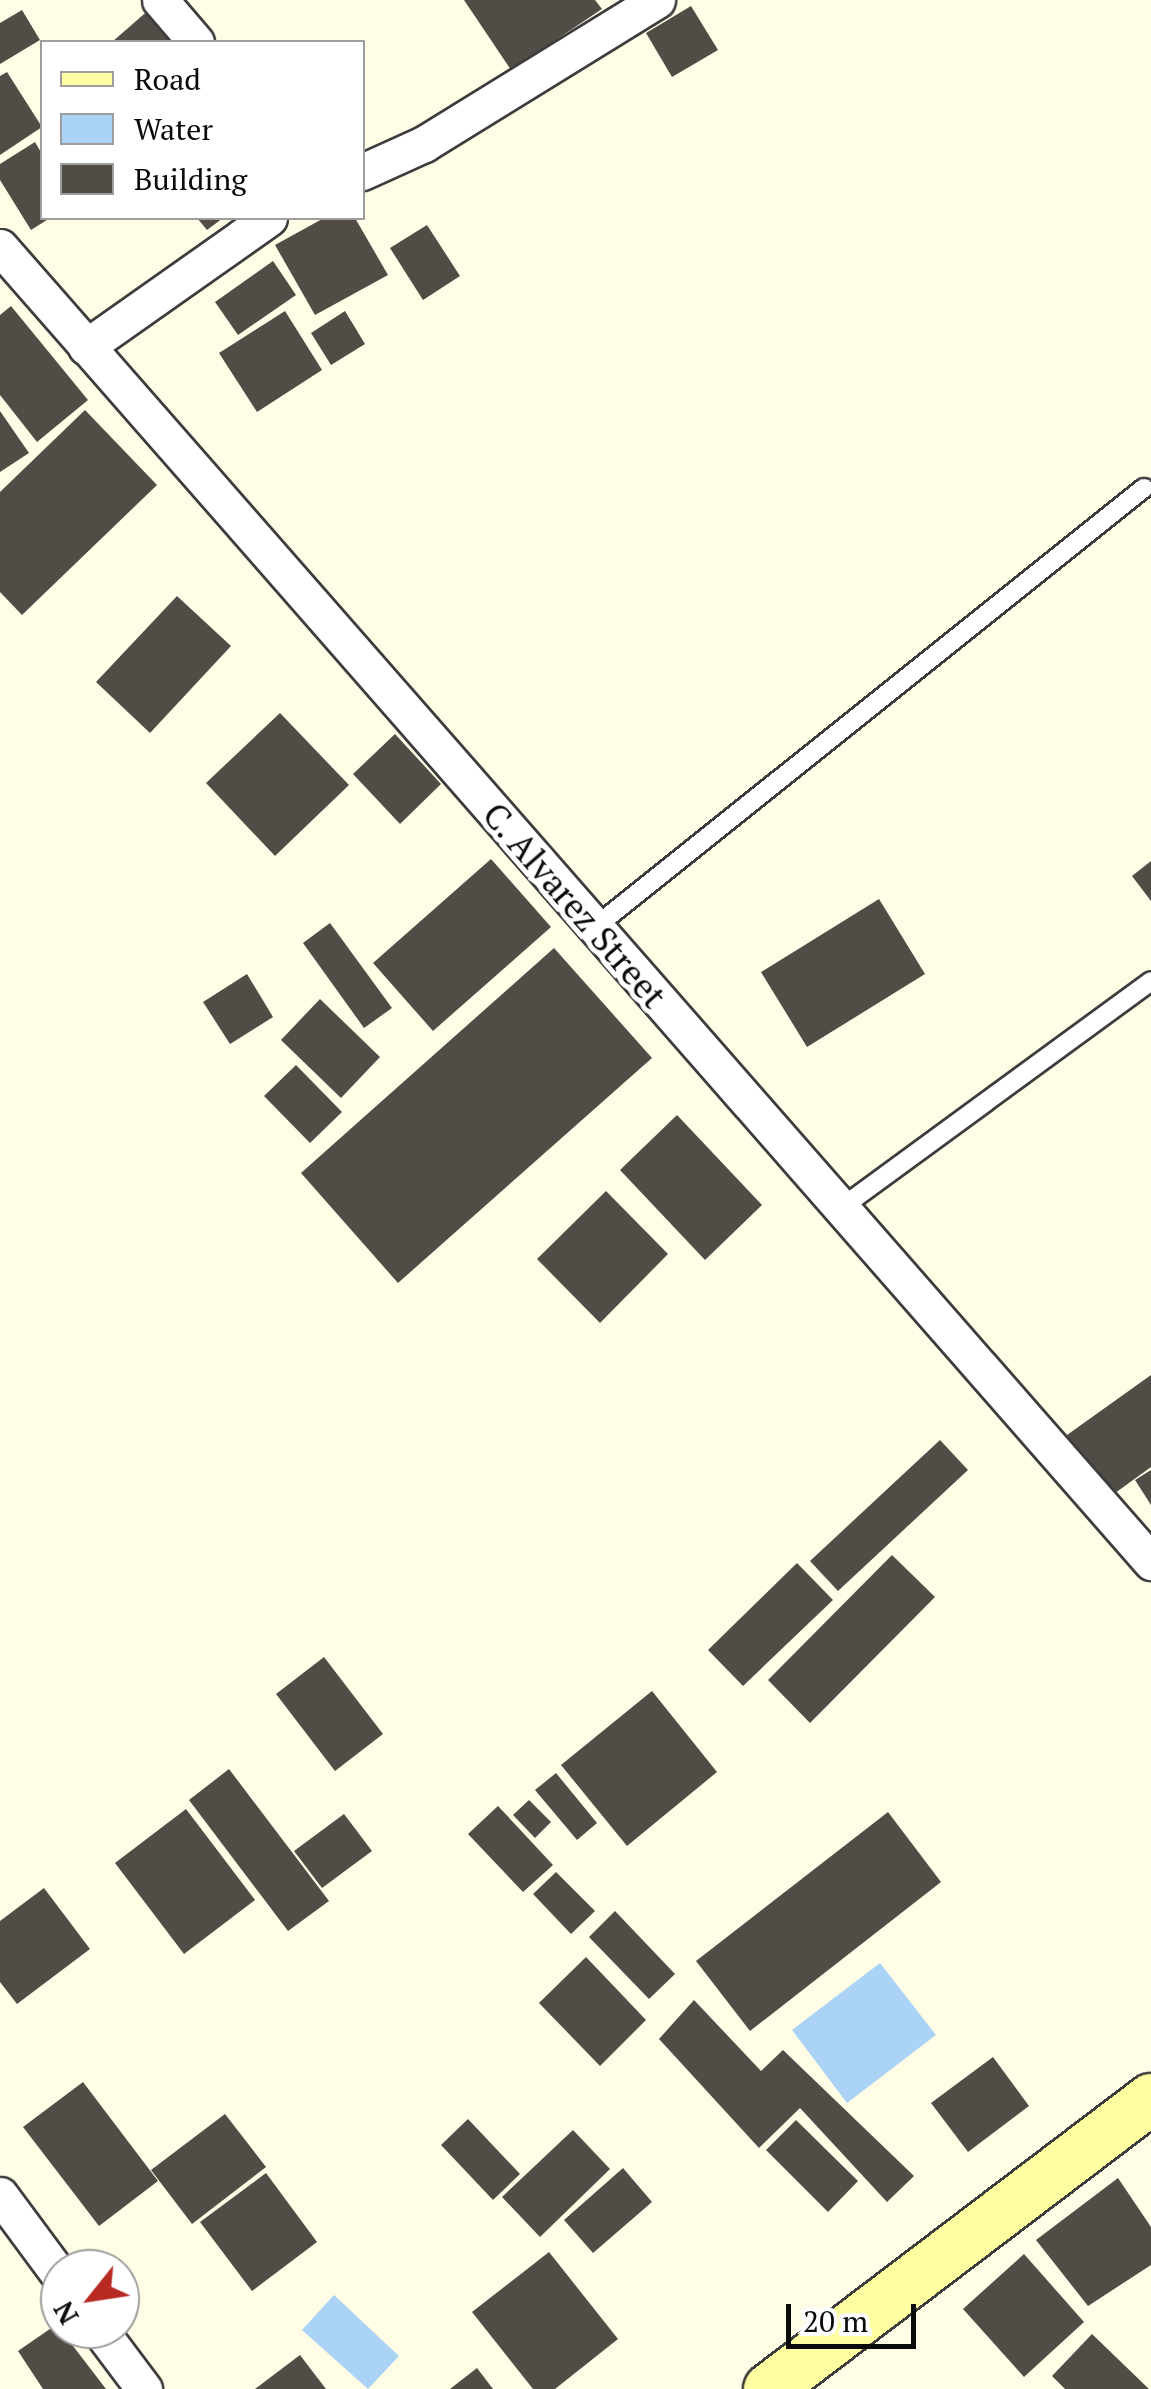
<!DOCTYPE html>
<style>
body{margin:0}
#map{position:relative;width:1151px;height:2389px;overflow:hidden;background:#fffde6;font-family:"PT Serif",serif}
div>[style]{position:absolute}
.water>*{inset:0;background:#abd3f6}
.building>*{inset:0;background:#524c46}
.roads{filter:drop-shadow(2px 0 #3d3d3d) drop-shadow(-2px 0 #3d3d3d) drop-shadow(0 2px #3d3d3d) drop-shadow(0 -2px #3d3d3d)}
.lane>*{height:18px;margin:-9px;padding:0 9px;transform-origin:9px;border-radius:9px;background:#fff}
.street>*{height:35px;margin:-17.5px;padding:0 17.5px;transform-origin:17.5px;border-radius:17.5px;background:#fff}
.secondary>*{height:50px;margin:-25px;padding:0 25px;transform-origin:25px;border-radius:25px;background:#fffea1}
span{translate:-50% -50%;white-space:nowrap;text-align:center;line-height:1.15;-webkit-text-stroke:10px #fff;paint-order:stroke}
.street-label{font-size:35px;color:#0a0a0a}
.legend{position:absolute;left:40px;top:40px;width:325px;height:180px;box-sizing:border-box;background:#fff;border:2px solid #9d9d9d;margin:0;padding:12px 18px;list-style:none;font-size:30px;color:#0a0a0a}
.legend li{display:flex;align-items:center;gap:20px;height:50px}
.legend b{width:50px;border:2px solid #9d9d9d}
.north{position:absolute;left:40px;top:2249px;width:100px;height:100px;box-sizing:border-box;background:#fff;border:2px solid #9d9d9d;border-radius:50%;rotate:240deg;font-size:28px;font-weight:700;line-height:40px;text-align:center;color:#0a0a0a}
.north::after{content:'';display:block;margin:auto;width:35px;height:45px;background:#b92a23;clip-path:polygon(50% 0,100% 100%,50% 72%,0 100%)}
.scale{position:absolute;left:786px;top:2304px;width:130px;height:45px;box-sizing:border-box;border:5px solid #0a0a0a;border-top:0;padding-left:12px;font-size:30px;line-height:35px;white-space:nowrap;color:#0a0a0a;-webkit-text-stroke:8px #fff;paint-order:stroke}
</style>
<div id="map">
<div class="water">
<div style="clip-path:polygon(880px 1963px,936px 2035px,847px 2103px,792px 2030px)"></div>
<div style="clip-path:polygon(334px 2295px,399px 2356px,368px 2389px,302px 2330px)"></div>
</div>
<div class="building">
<div style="clip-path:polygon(464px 0,595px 0,602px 9px,511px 70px)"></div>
<div style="clip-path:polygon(159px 1px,196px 42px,112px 42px)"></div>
<div style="clip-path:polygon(691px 6px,718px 50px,672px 77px,646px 33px)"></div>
<div style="clip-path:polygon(22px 10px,40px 40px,0 64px,0 23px)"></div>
<div style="clip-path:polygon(7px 72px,42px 127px,0 155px,0 76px)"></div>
<div style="clip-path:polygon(35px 142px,42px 154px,42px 218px,50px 218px,31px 230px,0 180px,0 164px)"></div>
<div style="clip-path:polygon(197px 218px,223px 218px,207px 230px)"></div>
<div style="clip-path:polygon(324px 218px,355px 218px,388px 275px,315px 315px,275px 245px)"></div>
<div style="clip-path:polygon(427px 225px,460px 276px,423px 300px,390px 248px)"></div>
<div style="clip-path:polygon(273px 261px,296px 295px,238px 335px,215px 302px)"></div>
<div style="clip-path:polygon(11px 306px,88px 400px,37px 442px,0 395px,0 315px)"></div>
<div style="clip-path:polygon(285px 311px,322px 370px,257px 412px,219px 353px)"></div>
<div style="clip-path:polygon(345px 311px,365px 344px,331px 365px,311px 333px)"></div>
<div style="clip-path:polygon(85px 410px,157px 485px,22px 615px,0 592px,0 492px)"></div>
<div style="clip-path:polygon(0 411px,29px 453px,0 472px)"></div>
<div style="clip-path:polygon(177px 596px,231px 646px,150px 733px,96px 682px)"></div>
<div style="clip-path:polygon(280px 713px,349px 785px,275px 856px,206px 783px)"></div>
<div style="clip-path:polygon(395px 734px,441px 784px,400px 824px,353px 774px)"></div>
<div style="clip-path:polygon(491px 859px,551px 927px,433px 1031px,373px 963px)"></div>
<div style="clip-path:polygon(1151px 861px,1151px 901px,1132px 876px)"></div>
<div style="clip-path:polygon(879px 899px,925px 974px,807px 1047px,761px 972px)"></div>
<div style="clip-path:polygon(330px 923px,392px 1008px,364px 1028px,303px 943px)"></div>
<div style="clip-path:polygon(554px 948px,652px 1058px,398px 1283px,301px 1173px)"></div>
<div style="clip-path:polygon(247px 974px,273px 1017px,230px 1044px,203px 1002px)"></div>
<div style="clip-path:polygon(320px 999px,380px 1057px,341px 1098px,281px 1040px)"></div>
<div style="clip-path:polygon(296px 1065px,342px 1112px,310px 1143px,264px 1096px)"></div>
<div style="clip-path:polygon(677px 1115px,762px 1205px,705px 1260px,620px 1170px)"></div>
<div style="clip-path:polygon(606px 1191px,668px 1254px,600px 1323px,537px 1259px)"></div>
<div style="clip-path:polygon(1151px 1375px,1151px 1467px,1111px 1496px,1067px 1435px)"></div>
<div style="clip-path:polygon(940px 1440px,968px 1470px,838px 1591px,810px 1561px)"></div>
<div style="clip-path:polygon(1151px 1470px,1151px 1505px,1135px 1480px)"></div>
<div style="clip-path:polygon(892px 1555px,935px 1597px,810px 1723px,768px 1680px)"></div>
<div style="clip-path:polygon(797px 1563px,833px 1600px,743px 1686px,708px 1650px)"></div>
<div style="clip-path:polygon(324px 1657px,383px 1734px,335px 1771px,276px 1694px)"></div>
<div style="clip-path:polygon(652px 1691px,717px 1772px,627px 1846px,561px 1765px)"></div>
<div style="clip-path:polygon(229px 1769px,329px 1901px,288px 1931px,189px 1800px)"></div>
<div style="clip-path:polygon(556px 1773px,597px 1823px,577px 1840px,535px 1790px)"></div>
<div style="clip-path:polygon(529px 1800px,551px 1822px,535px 1838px,513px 1815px)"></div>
<div style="clip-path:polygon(498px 1806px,553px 1865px,523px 1892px,468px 1834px)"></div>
<div style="clip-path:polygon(186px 1809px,255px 1900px,184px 1954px,115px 1863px)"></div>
<div style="clip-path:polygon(888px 1812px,941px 1882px,750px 2031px,696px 1961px)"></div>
<div style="clip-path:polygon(344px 1814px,372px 1851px,322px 1888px,294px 1851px)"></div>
<div style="clip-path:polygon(556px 1872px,595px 1911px,571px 1934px,533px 1894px)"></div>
<div style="clip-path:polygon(44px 1888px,90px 1949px,17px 2004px,0 1982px,0 1921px)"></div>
<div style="clip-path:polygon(615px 1911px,675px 1974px,649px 1999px,589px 1937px)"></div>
<div style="clip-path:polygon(586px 1957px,646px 2020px,600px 2066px,539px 2003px)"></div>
<div style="clip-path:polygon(694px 2000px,761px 2071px,783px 2050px,914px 2176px,887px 2202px,800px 2108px,759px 2148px,659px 2039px)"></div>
<div style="clip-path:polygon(993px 2057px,1029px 2106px,968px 2152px,931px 2103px)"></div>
<div style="clip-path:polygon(83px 2082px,158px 2181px,99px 2226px,23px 2127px)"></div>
<div style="clip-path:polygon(225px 2114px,266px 2167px,192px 2224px,151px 2170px)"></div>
<div style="clip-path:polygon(468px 2119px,520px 2174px,493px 2200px,441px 2145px)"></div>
<div style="clip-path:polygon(796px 2120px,858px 2181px,828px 2212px,766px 2150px)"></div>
<div style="clip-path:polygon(573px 2130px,610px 2169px,540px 2237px,502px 2197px)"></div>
<div style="clip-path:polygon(623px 2168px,652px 2202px,593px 2253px,564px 2220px)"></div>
<div style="clip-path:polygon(266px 2173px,317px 2242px,252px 2291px,200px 2222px)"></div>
<div style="clip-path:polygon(1118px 2178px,1151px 2227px,1151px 2265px,1088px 2306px,1036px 2240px)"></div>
<div style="clip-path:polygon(549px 2252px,618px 2339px,555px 2389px,533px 2389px,472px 2312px)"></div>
<div style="clip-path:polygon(1024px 2254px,1084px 2322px,1024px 2377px,963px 2309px)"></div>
<div style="clip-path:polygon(60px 2322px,60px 2329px,106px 2389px,43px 2389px,18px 2351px)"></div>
<div style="clip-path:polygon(1092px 2334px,1149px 2389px,1065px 2389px,1052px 2376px)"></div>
<div style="clip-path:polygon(300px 2355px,326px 2389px,255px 2389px)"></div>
<div style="clip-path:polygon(477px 2368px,493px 2389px,450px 2389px)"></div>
</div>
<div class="roads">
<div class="lane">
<div style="left:595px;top:927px;width:703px;rotate:-38.65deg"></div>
<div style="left:841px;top:1208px;width:384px;rotate:-36.2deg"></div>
</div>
<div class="street">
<div style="left:160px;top:0;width:55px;rotate:49.4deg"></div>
<div style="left:362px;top:172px;width:68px;rotate:-24.3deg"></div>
<div style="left:424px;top:144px;width:274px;rotate:-31.7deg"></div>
<div style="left:0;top:247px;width:1748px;rotate:48.8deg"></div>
<div style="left:86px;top:347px;width:224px;rotate:-35.2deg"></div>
<div style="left:0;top:2195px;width:101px;rotate:53.5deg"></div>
<div style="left:99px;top:2329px;width:75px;rotate:53.1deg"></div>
</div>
<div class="secondary">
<div style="left:769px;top:2389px;width:480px;rotate:-37.2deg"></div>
</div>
</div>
<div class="street-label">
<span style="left:575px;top:905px;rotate:49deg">C. Alvarez Street</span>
</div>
<ul class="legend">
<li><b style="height:12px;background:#fffea1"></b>Road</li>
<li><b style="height:28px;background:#abd3f6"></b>Water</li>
<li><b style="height:28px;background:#524c46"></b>Building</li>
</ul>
<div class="north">N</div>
<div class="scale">20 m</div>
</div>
